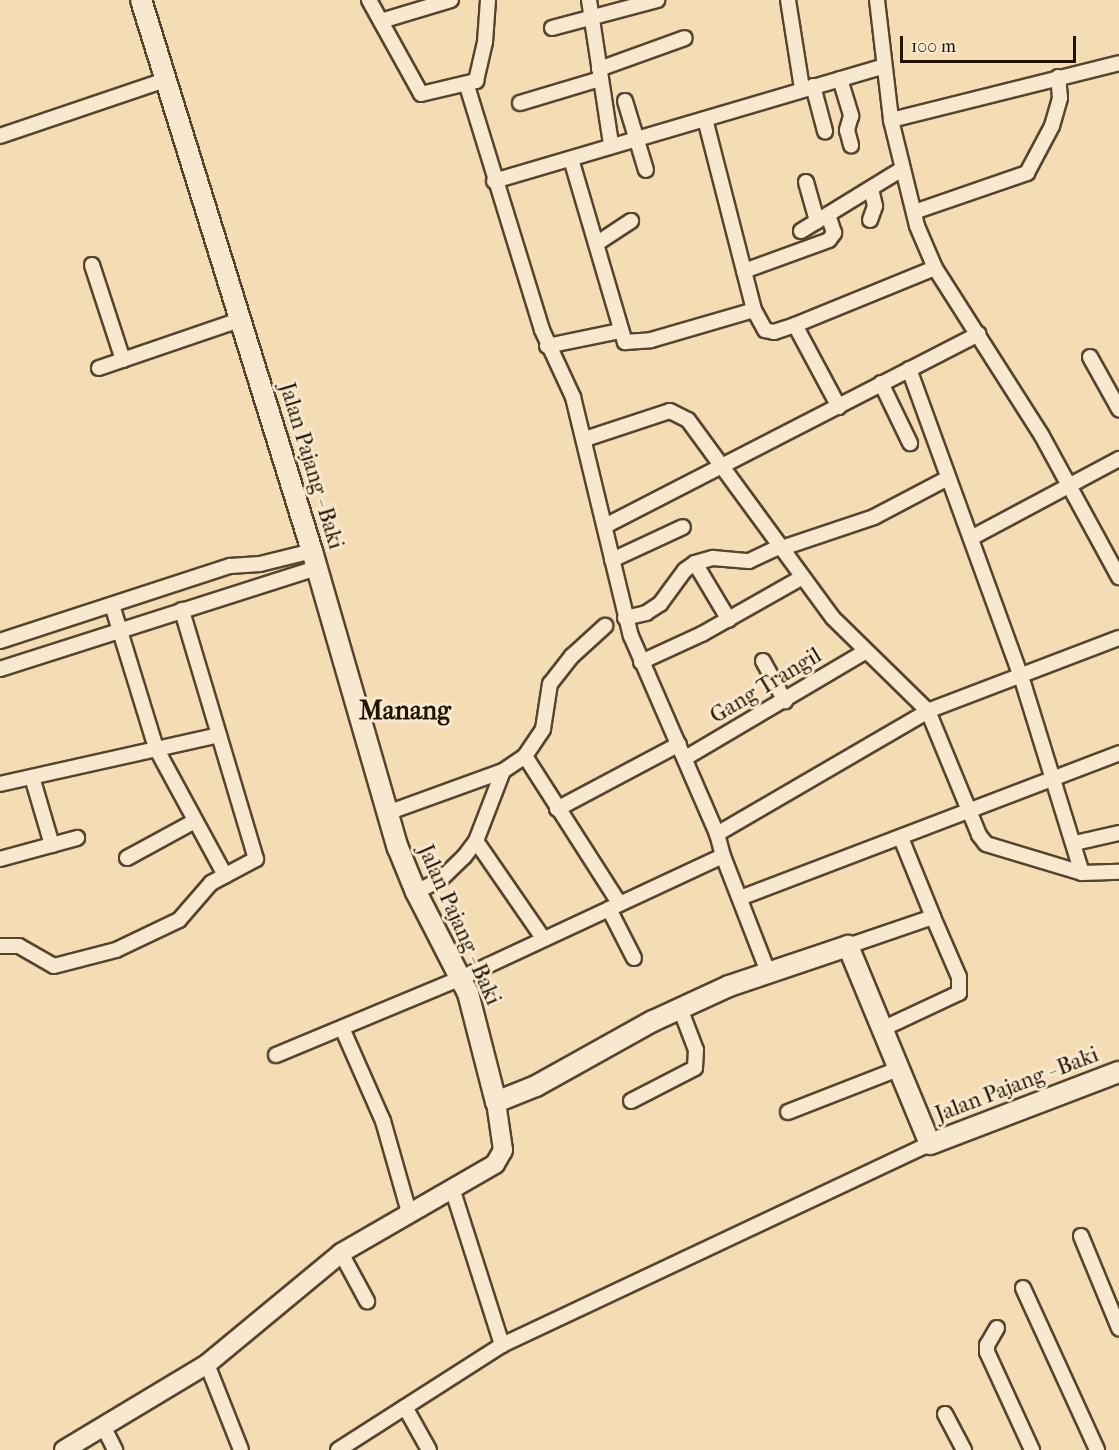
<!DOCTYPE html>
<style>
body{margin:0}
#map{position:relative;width:1119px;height:1450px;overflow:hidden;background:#f4dcb5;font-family:"IM FELL French Canon",serif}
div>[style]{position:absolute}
.roads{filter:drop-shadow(2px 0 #56452d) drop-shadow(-2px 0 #56452d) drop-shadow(0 2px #56452d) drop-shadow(0 -2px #56452d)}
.minor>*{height:14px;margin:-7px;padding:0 7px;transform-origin:7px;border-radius:7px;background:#f8e8cf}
.tertiary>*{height:18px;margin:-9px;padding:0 9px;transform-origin:9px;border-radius:9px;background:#f8e8cf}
.secondary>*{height:20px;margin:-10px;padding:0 10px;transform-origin:10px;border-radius:10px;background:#f8e8cf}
span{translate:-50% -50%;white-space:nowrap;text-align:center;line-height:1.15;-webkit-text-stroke:6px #f8e8cf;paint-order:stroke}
.street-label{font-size:22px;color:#211300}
.quarter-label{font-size:26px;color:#211300;font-weight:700}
.scale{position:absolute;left:900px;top:36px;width:176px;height:27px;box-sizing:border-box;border:3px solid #211300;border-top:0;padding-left:8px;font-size:18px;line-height:21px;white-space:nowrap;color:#211300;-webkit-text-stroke:4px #f8e8cf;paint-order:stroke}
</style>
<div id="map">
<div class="roads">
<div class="minor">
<div style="left:369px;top:0;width:107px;rotate:61deg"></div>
<div style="left:421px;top:94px;width:57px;rotate:-13.3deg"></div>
<div style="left:476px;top:81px;width:40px;rotate:-77deg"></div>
<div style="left:485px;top:42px;width:42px;rotate:-85.9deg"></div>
<div style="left:589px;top:0;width:146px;rotate:81.3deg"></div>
<div style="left:788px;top:0;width:89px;rotate:81deg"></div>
<div style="left:877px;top:0;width:121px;rotate:83.3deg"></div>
<div style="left:891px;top:120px;width:109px;rotate:76.2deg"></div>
<div style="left:917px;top:226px;width:46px;rotate:66.8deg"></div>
<div style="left:935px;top:268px;width:199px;rotate:57.5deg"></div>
<div style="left:1042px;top:436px;width:161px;rotate:61.4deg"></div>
<div style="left:381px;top:21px;width:73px;rotate:-16.7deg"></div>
<div style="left:552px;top:28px;width:109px;rotate:-14.9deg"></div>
<div style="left:599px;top:69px;width:91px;rotate:-19.8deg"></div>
<div style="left:840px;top:79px;width:39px;rotate:73deg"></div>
<div style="left:851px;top:116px;width:15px;rotate:106deg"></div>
<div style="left:847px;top:130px;width:16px;rotate:75deg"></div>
<div style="left:467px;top:86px;width:255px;rotate:72.9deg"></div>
<div style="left:542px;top:330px;width:74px;rotate:65.2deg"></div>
<div style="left:573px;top:397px;width:246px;rotate:76.4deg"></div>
<div style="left:631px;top:636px;width:216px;rotate:66.5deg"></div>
<div style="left:813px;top:86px;width:47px;rotate:75.1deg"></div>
<div style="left:625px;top:101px;width:72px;rotate:73.1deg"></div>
<div style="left:520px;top:103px;width:84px;rotate:-16.7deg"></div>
<div style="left:705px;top:119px;width:197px;rotate:75.6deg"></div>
<div style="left:754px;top:310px;width:23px;rotate:61deg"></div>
<div style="left:765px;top:330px;width:9px;rotate:13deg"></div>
<div style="left:774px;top:332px;width:22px;rotate:-18deg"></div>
<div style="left:795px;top:325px;width:151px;rotate:-22.2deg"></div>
<div style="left:891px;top:120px;width:235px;rotate:-14deg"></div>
<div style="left:0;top:136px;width:174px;rotate:-18.7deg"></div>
<div style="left:571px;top:159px;width:191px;rotate:73.6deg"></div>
<div style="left:625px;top:342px;width:26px;rotate:-4deg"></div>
<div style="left:651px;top:340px;width:107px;rotate:-16.2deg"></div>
<div style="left:494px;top:181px;width:404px;rotate:-16.4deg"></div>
<div style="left:806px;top:182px;width:41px;rotate:74.2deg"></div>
<div style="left:914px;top:212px;width:120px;rotate:-19deg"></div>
<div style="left:1027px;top:173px;width:53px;rotate:-62deg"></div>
<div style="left:1052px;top:126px;width:29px;rotate:-74deg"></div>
<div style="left:1060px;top:98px;width:21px;rotate:-95deg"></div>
<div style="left:870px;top:220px;width:15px;rotate:-70deg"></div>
<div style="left:875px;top:206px;width:18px;rotate:-103deg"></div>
<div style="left:801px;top:231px;width:119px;rotate:-31.5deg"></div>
<div style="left:596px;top:244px;width:42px;rotate:-33.3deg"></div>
<div style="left:92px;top:265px;width:100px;rotate:71.9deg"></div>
<div style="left:744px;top:271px;width:90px;rotate:-20deg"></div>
<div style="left:829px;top:240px;width:9px;rotate:-54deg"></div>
<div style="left:834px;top:233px;width:19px;rotate:-108deg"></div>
<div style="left:795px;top:325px;width:93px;rotate:61.8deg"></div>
<div style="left:547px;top:346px;width:75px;rotate:-11.6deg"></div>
<div style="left:1090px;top:357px;width:60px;rotate:60.9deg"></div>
<div style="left:99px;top:368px;width:148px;rotate:-18.9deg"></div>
<div style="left:909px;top:369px;width:327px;rotate:70deg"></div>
<div style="left:1021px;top:676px;width:206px;rotate:72.8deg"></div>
<div style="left:881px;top:383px;width:67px;rotate:64.2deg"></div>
<div style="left:585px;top:439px;width:89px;rotate:-18.2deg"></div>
<div style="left:670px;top:411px;width:20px;rotate:27deg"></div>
<div style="left:688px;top:420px;width:245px;rotate:53.8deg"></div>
<div style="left:833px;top:618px;width:133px;rotate:44.4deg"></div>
<div style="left:928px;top:711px;width:134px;rotate:67.6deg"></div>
<div style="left:979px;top:835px;width:11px;rotate:52deg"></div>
<div style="left:986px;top:844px;width:100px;rotate:16.8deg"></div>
<div style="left:1082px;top:873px;width:37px;rotate:-2deg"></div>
<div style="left:605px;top:526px;width:420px;rotate:-27.2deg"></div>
<div style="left:971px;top:538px;width:168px;rotate:-28.1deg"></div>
<div style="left:782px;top:548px;width:97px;rotate:-18.6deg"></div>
<div style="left:874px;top:517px;width:84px;rotate:-27.8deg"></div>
<div style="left:612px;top:560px;width:78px;rotate:-24.9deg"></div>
<div style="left:695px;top:563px;width:19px;rotate:-16deg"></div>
<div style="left:713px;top:558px;width:36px;rotate:5deg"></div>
<div style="left:749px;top:561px;width:35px;rotate:-25deg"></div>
<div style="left:112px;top:605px;width:150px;rotate:72.9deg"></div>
<div style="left:156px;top:748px;width:145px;rotate:61.5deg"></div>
<div style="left:625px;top:618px;width:22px;rotate:-13deg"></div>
<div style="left:646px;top:613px;width:17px;rotate:-33deg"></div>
<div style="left:660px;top:604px;width:42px;rotate:-53.7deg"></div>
<div style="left:685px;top:570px;width:12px;rotate:-35deg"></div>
<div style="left:695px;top:563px;width:66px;rotate:59.2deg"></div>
<div style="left:0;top:641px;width:242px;rotate:-18.1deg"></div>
<div style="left:230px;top:566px;width:30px;rotate:-4deg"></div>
<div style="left:260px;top:564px;width:54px;rotate:-14deg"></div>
<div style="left:763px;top:661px;width:46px;rotate:61.2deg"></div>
<div style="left:641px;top:662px;width:67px;rotate:-24.7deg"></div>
<div style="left:702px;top:634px;width:114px;rotate:-29.5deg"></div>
<div style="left:0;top:669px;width:333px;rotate:-17.7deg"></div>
<div style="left:525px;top:756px;width:174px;rotate:57.4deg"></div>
<div style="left:687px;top:757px;width:208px;rotate:-30.6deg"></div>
<div style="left:32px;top:777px;width:71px;rotate:73.6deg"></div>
<div style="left:0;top:784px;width:224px;rotate:-12.6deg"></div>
<div style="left:557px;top:809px;width:138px;rotate:-28deg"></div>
<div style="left:387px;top:813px;width:123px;rotate:-19.9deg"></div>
<div style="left:503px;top:771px;width:27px;rotate:-34deg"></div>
<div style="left:525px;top:756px;width:32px;rotate:-56deg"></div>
<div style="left:543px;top:729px;width:46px;rotate:-81.2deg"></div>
<div style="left:550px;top:684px;width:36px;rotate:-52deg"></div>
<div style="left:572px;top:656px;width:45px;rotate:-42.3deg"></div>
<div style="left:901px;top:838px;width:85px;rotate:67.9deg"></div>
<div style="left:476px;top:841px;width:118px;rotate:55.4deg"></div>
<div style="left:1075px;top:843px;width:45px;rotate:-12.8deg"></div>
<div style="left:723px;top:856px;width:124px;rotate:68.8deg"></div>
<div style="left:127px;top:858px;width:75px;rotate:-28.6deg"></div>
<div style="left:0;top:859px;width:80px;rotate:-15.3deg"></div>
<div style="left:416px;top:892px;width:27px;rotate:-27deg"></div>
<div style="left:440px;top:880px;width:33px;rotate:-44deg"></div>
<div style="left:464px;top:857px;width:20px;rotate:-53deg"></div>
<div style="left:476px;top:841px;width:75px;rotate:-68.9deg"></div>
<div style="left:740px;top:898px;width:406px;rotate:-20.9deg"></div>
<div style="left:609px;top:909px;width:55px;rotate:63deg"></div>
<div style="left:0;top:946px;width:19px"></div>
<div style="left:19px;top:946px;width:40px;rotate:29.7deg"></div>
<div style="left:54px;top:966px;width:64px;rotate:-14.5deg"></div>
<div style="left:116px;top:950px;width:70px;rotate:-25.5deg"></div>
<div style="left:179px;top:920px;width:49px;rotate:-49.1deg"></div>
<div style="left:211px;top:883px;width:51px;rotate:-28.1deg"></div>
<div style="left:256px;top:859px;width:260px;rotate:-106.6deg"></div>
<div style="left:848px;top:946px;width:90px;rotate:-18.8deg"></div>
<div style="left:933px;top:917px;width:65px;rotate:66.6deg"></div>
<div style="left:959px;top:977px;width:16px;rotate:90deg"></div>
<div style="left:959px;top:993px;width:87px;rotate:154.9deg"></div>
<div style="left:342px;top:1028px;width:102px;rotate:66.2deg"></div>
<div style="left:383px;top:1121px;width:95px;rotate:74.1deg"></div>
<div style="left:276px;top:1055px;width:200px;rotate:-22.6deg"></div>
<div style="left:461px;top:978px;width:289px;rotate:-25deg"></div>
<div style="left:723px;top:856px;width:23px;rotate:-105deg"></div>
<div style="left:717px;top:834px;width:246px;rotate:-30.2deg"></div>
<div style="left:930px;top:710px;width:202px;rotate:-20.9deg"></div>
<div style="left:631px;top:1101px;width:72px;rotate:-27.3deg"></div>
<div style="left:695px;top:1068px;width:18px;rotate:-87deg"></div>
<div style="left:696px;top:1050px;width:45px;rotate:-110.9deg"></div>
<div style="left:788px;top:1112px;width:116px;rotate:-21.3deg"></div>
<div style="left:452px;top:1188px;width:165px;rotate:72.3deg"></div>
<div style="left:1081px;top:1236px;width:100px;rotate:67.6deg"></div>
<div style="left:341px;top:1253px;width:55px;rotate:61.6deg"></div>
<div style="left:1023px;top:1288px;width:178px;rotate:65.4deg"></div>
<div style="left:997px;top:1328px;width:20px;rotate:120deg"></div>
<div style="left:987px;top:1345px;width:7px;rotate:90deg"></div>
<div style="left:987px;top:1352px;width:108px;rotate:65.3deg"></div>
<div style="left:207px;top:1364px;width:92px;rotate:68.4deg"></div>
<div style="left:405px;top:1407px;width:49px;rotate:60.8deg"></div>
<div style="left:945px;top:1414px;width:41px;rotate:62.2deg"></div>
<div style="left:103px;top:1426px;width:27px;rotate:63deg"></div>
<div style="left:338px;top:1450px;width:195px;rotate:-32.6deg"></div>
<div style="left:502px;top:1345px;width:473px;rotate:-25.2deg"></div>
</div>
<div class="tertiary">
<div style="left:64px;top:1450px;width:167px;rotate:-31deg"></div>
<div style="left:207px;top:1364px;width:174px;rotate:-39.6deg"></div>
<div style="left:341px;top:1253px;width:178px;rotate:-30deg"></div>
<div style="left:495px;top:1164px;width:16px;rotate:-60deg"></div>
<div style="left:503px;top:1150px;width:49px;rotate:-98.3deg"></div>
</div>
<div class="secondary">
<div style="left:141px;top:0;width:577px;rotate:72.76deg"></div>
<div style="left:312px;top:551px;width:309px;rotate:73.9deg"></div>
<div style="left:398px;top:848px;width:48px;rotate:67.8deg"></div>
<div style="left:416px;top:892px;width:114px;rotate:62.8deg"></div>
<div style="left:468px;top:993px;width:113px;rotate:75.6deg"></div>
<div style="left:496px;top:1102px;width:43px;rotate:-21.8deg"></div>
<div style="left:536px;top:1086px;width:134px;rotate:-29.1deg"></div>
<div style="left:653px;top:1021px;width:84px;rotate:-24.7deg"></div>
<div style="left:729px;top:986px;width:126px;rotate:-18.6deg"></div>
<div style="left:848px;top:946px;width:214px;rotate:67.5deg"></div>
<div style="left:930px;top:1144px;width:202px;rotate:-20.9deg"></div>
</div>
</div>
<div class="street-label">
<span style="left:311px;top:466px;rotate:73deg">Jalan Pajang - Baki</span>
<span style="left:766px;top:686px;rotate:-31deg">Gang Trangil</span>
<span style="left:459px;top:925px;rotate:66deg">Jalan Pajang - Baki</span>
<span style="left:1017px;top:1085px;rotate:-21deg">Jalan Pajang - Baki</span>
</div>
<div class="quarter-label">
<span style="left:405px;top:711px">Manang</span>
</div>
<div class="scale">100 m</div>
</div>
